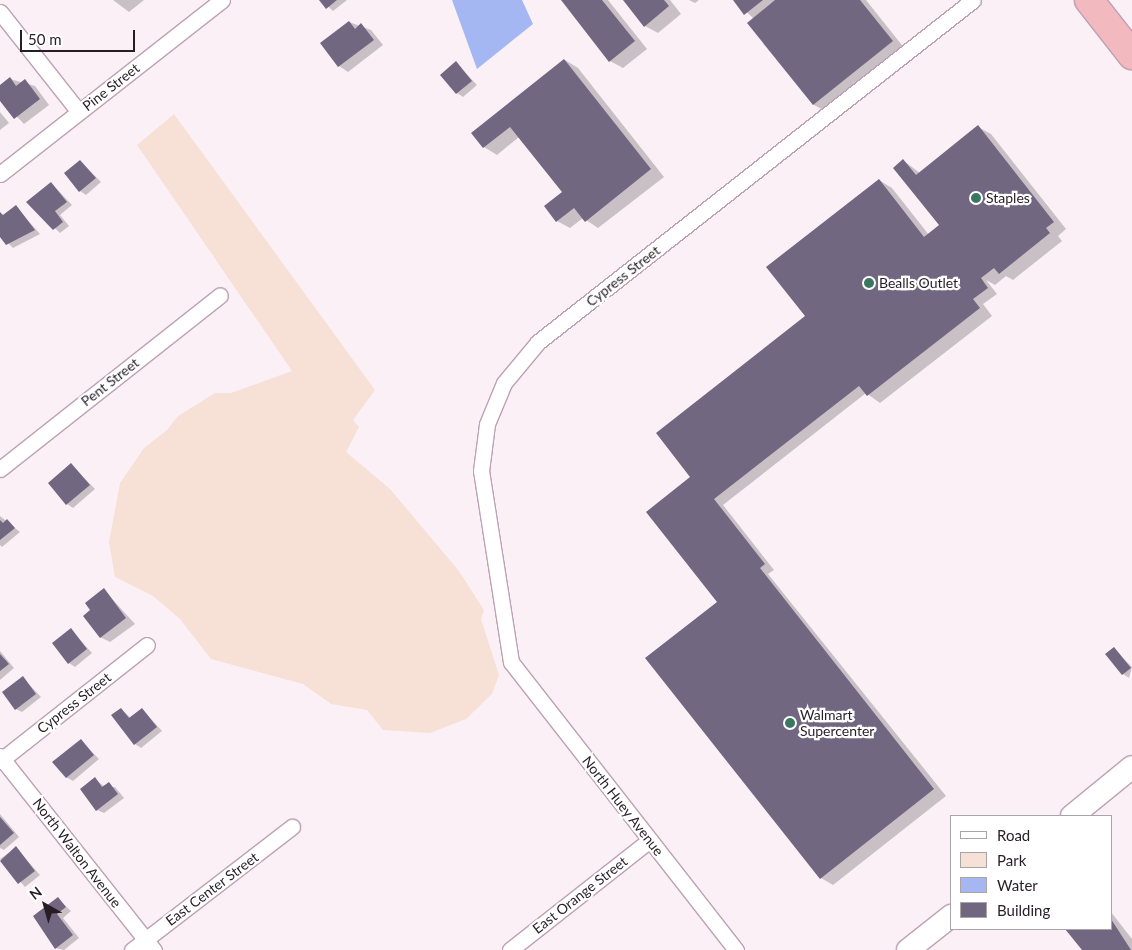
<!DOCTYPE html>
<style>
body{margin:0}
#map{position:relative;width:1132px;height:950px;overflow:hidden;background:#fcf0f7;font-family:Lato,sans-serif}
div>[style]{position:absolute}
.green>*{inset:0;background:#f7e0d5}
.water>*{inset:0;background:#a4b7f2}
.shadow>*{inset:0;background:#0003}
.building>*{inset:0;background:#726781}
.roads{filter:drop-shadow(1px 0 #bda1b4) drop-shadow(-1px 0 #bda1b4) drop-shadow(0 1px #bda1b4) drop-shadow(0 -1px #bda1b4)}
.street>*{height:15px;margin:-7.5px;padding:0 7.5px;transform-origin:7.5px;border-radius:7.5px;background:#fff}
.secondary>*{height:22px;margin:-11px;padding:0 11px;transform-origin:11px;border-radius:11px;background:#fff}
.highway>*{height:28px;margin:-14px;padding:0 14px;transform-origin:14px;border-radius:14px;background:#f2b9be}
.dots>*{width:14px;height:14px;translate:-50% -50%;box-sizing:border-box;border:2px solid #fff;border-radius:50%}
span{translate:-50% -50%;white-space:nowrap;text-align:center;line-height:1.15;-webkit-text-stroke:4.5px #fff;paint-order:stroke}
.street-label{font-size:14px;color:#271d24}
.poi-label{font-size:14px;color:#271d24}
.left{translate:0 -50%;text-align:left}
.legend{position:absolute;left:950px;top:815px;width:162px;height:115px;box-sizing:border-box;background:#fff;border:1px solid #a9a5a7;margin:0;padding:6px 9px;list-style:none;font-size:15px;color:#271d24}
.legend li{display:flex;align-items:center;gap:10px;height:25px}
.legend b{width:25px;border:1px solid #a9a5a7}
.north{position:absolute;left:20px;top:880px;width:50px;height:50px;-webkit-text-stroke:4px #fff;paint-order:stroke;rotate:322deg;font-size:14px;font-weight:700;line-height:20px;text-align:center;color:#271d24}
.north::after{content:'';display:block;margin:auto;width:18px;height:22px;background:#271d24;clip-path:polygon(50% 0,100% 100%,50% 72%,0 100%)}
.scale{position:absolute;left:20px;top:30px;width:115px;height:22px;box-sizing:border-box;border:2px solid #271d24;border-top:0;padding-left:6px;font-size:15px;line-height:18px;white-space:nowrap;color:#271d24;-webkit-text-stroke:4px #fff;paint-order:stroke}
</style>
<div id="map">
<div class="green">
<div style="clip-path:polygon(174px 114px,375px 390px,353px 420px,359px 427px,346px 452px,390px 489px,459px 571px,484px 610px,481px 619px,499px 675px,492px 694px,466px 719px,430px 733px,383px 730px,367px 710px,331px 704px,303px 684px,211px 659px,180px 619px,153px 596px,115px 577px,109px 542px,120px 483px,144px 448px,167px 430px,178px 416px,215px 393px,231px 393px,292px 371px,137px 145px)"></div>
</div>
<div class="water">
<div style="clip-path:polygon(452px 0,522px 0,533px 24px,477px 69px)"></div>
</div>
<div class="shadow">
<div style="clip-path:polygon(113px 0,144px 0,129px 12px)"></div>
<div style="clip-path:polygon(321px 0,347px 0,333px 11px)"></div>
<div style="clip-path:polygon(562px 0,608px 0,647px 49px,623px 68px,610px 61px)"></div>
<div style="clip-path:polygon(624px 0,670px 0,681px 14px,658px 33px,645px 26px)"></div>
<div style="clip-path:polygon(689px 0,699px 0,695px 3px)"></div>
<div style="clip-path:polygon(734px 0,866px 0,905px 49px,827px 112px,814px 105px,748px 23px,754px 19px)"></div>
<div style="clip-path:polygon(349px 22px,371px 30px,383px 45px,348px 72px,339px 66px)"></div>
<div style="clip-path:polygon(565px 60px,578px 68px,664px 177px,598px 228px,583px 218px,570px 228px,557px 221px,563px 193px,519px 137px,497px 155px,484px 147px)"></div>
<div style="clip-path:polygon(456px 63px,477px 85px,463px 97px,457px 93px)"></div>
<div style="clip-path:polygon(10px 79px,35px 86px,49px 105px,24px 124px,0 99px,0 86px)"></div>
<div style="clip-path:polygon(0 112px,9px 123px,0 130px)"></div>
<div style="clip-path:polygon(978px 127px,991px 134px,1066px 229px,1058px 236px,1062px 241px,1013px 280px,1006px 276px,995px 285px,986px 280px,997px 294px,983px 304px,992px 316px,880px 403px,866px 393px,723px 505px,774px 570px,768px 574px,946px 796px,833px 885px,821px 878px,719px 601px,692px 477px,805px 318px,879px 180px,892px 188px,929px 235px,944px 230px,904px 161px,920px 173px)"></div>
<div style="clip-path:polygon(80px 161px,101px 182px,86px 195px,80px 191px)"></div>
<div style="clip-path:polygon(51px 183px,72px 205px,60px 215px,69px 226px,60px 233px,28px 202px)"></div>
<div style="clip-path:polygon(16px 207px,40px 234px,13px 248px,0 235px,0 217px)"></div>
<div style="clip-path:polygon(71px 465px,95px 489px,73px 508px,67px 504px)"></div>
<div style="clip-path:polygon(0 516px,20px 532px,2px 547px,0 545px)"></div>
<div style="clip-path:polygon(104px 590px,135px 624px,110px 642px,100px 637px,92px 611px)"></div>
<div style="clip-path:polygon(71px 630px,92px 653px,75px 667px,69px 663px)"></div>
<div style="clip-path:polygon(1114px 649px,1132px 667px,1129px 678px,1123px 674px)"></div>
<div style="clip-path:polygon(0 651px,14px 668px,0 680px)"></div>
<div style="clip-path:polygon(23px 678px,41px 697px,22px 712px,16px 709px)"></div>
<div style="clip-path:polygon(121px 709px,131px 718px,142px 709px,162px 731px,141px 748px,135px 744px)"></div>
<div style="clip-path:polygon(81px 741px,99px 759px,73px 781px,66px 777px)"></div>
<div style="clip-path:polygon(95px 779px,105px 787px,115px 787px,124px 798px,104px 813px,97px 810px)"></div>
<div style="clip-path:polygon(0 814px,19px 837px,4px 850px,0 848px)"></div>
<div style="clip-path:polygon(16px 848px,40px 875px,25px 887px,0 859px)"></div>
<div style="clip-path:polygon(58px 899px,71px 911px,63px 918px,79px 938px,64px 950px,55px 948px,35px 917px)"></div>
<div style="clip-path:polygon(1111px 912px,1132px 939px,1132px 950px,1083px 950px,1067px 929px,1111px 929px)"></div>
</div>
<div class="building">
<div style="clip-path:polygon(319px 0,337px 0,326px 9px)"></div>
<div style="clip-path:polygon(561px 0,602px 0,635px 41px,609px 62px)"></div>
<div style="clip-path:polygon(623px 0,664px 0,669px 6px,644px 27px)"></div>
<div style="clip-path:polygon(733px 0,763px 0,744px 15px)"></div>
<div style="clip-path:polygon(775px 0,860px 0,893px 41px,813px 105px,747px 23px)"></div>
<div style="clip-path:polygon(349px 21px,355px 29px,361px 23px,374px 40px,338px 67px,320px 43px)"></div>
<div style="clip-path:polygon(564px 59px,651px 169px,585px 222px,574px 208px,556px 222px,544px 206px,562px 192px,510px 127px,483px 148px,471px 133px)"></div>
<div style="clip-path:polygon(456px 61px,472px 81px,456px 94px,440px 75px)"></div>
<div style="clip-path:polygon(10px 77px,16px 86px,25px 79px,40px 99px,14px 119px,0 101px,0 85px)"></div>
<div style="clip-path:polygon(978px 125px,1054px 222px,1046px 228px,1050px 233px,999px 274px,994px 268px,981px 278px,988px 288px,973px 299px,980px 308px,867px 396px,859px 386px,714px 499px,765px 564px,760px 568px,934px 789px,820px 879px,645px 658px,717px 602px,646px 512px,690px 477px,656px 433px,805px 316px,766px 267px,879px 179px,924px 237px,939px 225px,893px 168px,903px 159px,916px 175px)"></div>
<div style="clip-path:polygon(80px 160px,96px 178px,79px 192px,64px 173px)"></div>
<div style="clip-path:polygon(51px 182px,67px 202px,55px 211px,63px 222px,53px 230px,26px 202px)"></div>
<div style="clip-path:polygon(16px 205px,35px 230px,6px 245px,0 237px,0 212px,3px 215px)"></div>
<div style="clip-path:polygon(71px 463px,90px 485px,66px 505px,48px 483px)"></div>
<div style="clip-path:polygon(7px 519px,15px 528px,0 540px,0 520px,3px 523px)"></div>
<div style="clip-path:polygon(104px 588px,126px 618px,100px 638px,83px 616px,90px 610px,85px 603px)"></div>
<div style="clip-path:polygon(71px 628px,87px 649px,68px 664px,52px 643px)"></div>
<div style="clip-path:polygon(1114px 647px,1131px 668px,1122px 675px,1105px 654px)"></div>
<div style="clip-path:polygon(0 654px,9px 664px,0 671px)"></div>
<div style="clip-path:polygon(23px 676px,36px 694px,15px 710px,2px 692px)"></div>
<div style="clip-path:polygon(121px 708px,129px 718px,142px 708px,157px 727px,134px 745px,111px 715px)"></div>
<div style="clip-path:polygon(81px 739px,94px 755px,66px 778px,52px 762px)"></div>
<div style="clip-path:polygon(95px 777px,102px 787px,109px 782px,118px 794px,96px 811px,80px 789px)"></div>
<div style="clip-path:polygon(0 817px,14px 833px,0 845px)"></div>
<div style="clip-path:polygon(16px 846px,35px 871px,18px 884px,0 861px)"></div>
<div style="clip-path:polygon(58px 897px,66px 907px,57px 914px,73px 935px,55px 949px,33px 916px)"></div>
<div style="clip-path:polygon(1111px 919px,1131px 950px,1082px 950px,1065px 929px,1111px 929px)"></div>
</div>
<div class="roads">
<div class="street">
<div style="left:0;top:12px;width:127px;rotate:51.7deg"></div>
<div style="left:0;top:174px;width:282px;rotate:-38.1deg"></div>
<div style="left:0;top:469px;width:280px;rotate:-38.3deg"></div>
<div style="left:0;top:756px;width:248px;rotate:51.6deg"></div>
<div style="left:0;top:761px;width:187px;rotate:-38.3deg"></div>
<div style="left:132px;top:950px;width:202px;rotate:-37.6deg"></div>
<div style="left:510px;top:950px;width:178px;rotate:-38.2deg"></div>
<div style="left:736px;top:950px;width:365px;rotate:-128deg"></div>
<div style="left:511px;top:662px;width:193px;rotate:-98.9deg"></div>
<div style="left:481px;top:471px;width:47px;rotate:-82.7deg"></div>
<div style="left:487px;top:424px;width:44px;rotate:-67.5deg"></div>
<div style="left:504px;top:383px;width:53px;rotate:-50.3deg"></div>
<div style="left:538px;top:342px;width:553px;rotate:-38.17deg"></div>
</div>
<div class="secondary">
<div style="left:1072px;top:816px;width:77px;rotate:-39.2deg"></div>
<div style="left:908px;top:950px;width:55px;rotate:-38.3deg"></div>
</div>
<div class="highway">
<div style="left:1089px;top:0;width:70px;rotate:52deg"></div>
</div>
</div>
<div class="dots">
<div style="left:976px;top:198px;background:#3a7660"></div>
<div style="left:869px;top:283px;background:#3a7660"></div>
<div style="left:790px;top:723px;background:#3a7660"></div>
</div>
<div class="street-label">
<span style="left:111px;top:87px;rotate:-38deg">Pine Street</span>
<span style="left:623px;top:276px;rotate:-38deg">Cypress Street</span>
<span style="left:110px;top:382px;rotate:-38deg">Pent Street</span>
<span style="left:74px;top:703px;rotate:-38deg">Cypress Street</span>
<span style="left:623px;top:806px;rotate:52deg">North Huey Avenue</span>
<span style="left:77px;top:853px;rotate:52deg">North Walton Avenue</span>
<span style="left:212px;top:889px;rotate:-37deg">East Center Street</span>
<span style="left:580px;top:895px;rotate:-38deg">East Orange Street</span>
</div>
<div class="poi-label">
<span class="left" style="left:986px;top:198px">Staples</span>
<span class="left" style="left:879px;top:283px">Bealls Outlet</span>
<span class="left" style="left:800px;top:723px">Walmart<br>Supercenter</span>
</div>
<ul class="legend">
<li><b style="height:6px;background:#fff"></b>Road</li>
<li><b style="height:14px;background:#f7e0d5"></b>Park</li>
<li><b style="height:14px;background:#a4b7f2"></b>Water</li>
<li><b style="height:14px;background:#726781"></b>Building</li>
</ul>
<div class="north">N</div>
<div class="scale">50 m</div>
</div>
